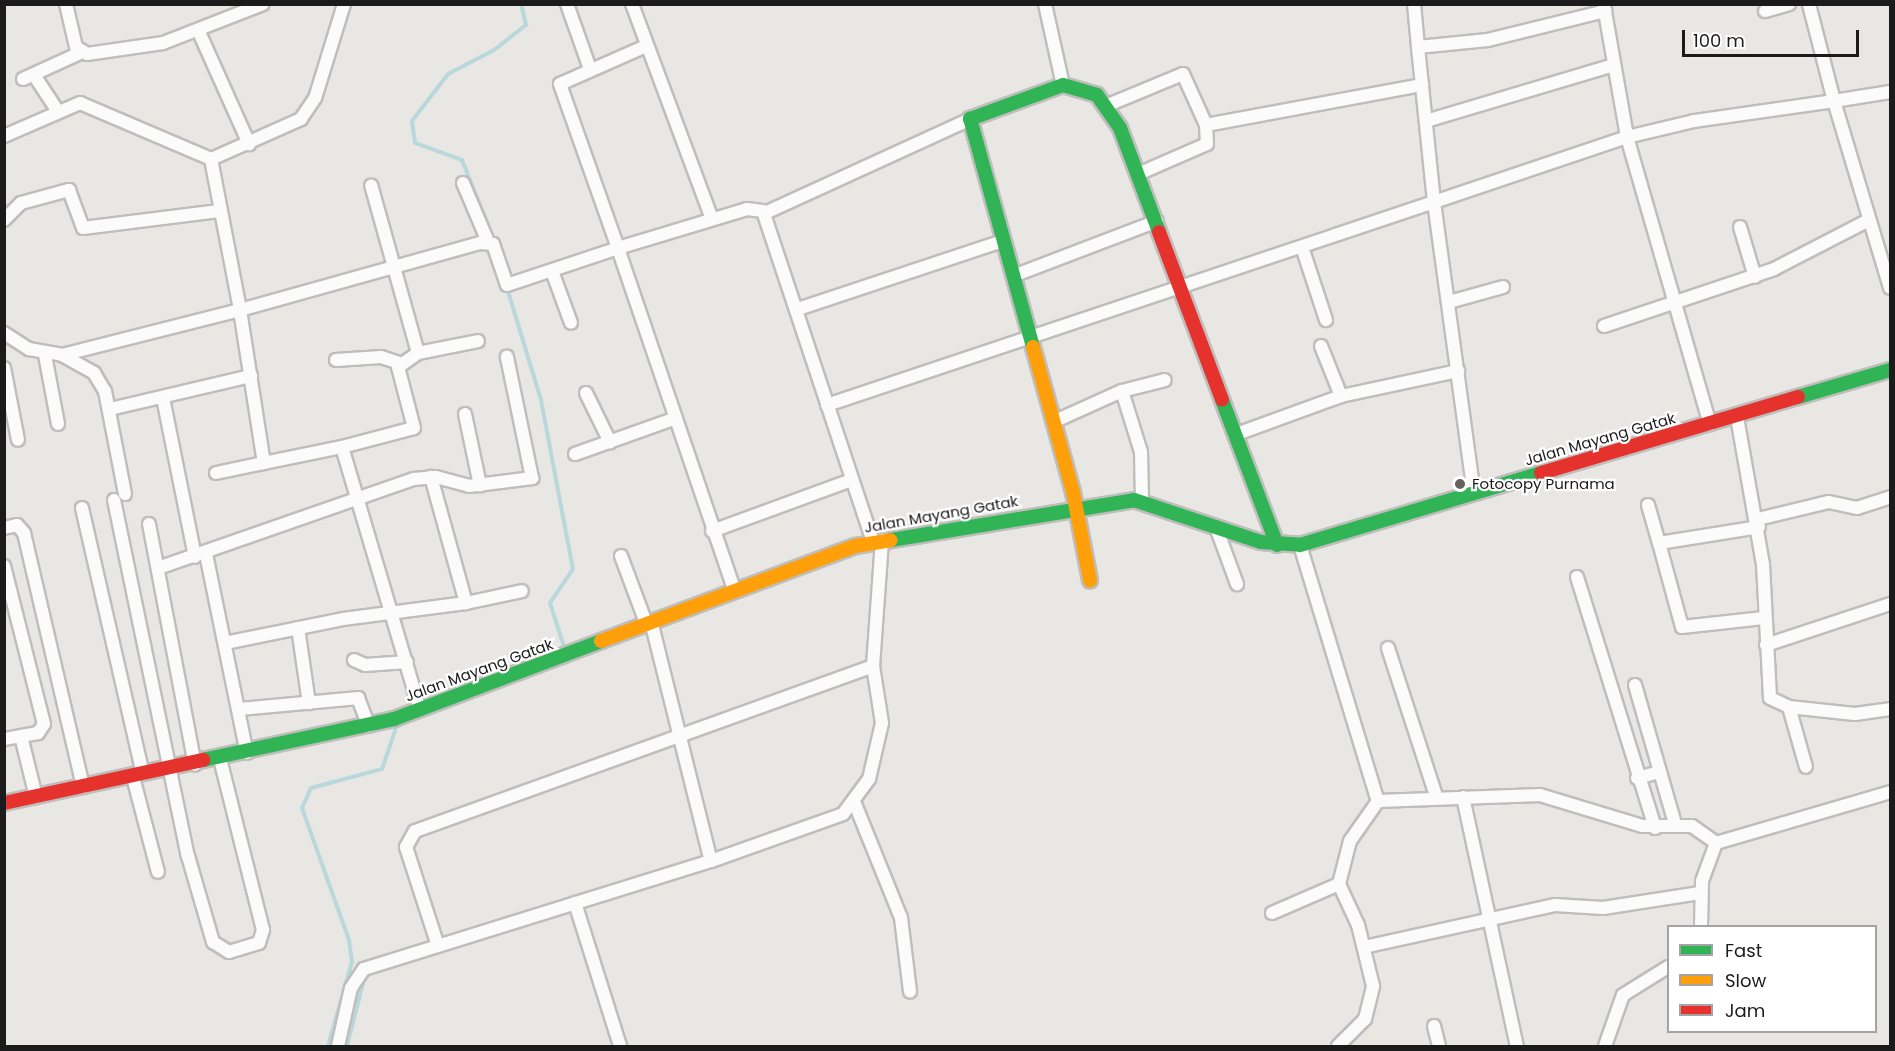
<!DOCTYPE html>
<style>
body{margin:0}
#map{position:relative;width:1895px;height:1051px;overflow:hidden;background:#e9e7e4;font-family:Poppins,sans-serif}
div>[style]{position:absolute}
.stream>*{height:4px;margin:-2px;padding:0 2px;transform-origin:2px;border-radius:2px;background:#b9d8db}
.roads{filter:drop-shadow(2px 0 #bfbebc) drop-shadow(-2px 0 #bfbebc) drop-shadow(0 2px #bfbebc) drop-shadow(0 -2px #bfbebc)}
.street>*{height:12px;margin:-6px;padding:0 6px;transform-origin:6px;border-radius:6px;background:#fcfbfb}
.fast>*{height:14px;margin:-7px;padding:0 7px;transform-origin:7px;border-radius:7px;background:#30b455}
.slow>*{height:14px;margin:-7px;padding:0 7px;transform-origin:7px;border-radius:7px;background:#ff9f0a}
.jam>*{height:14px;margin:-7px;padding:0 7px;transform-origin:7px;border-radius:7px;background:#e5322d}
.dots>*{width:16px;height:16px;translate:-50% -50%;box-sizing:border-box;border:3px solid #fff;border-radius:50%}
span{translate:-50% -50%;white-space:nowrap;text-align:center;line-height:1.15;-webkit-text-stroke:4.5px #fff;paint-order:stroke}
.street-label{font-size:15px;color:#1b1b1b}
.poi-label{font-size:15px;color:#1b1b1b}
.left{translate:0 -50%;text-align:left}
.frame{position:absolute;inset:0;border:6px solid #1b1b1b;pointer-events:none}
.legend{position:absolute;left:1667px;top:925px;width:210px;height:108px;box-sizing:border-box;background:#fff;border:2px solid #a4a4a4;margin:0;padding:8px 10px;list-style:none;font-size:18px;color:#1b1b1b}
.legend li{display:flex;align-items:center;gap:12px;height:30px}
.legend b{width:30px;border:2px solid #a4a4a4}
.scale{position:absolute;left:1682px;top:30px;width:177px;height:27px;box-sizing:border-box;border:3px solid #1b1b1b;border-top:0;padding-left:8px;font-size:18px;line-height:21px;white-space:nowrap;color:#1b1b1b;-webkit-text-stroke:4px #fff;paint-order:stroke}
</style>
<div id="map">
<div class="stream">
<div style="left:495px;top:243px;width:89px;rotate:-111.7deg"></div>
<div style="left:462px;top:160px;width:50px;rotate:-160.1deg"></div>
<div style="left:415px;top:143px;width:22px;rotate:-98deg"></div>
<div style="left:412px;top:121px;width:59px;rotate:-52.5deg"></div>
<div style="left:448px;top:74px;width:52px;rotate:-27.6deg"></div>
<div style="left:494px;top:50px;width:41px;rotate:-38deg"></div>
<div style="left:526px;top:25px;width:22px;rotate:-103deg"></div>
<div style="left:507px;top:288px;width:117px;rotate:73.1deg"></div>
<div style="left:541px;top:400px;width:172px;rotate:79.3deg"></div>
<div style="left:573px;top:569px;width:41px;rotate:124.1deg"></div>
<div style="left:550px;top:603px;width:49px;rotate:72.3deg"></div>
<div style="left:328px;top:1046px;width:87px;rotate:-74.1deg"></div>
<div style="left:352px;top:962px;width:22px;rotate:-98deg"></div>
<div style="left:349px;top:940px;width:140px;rotate:-109.6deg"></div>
<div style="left:302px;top:808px;width:22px;rotate:-66deg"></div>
<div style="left:311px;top:788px;width:73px;rotate:-15deg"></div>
<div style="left:382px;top:769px;width:46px;rotate:-71.2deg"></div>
<div style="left:347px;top:1046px;width:65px;rotate:-75.7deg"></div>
<div style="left:363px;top:983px;width:18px;rotate:-139deg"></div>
</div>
<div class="roads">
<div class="street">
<div style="left:66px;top:4px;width:44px;rotate:76.9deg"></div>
<div style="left:76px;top:47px;width:13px;rotate:32deg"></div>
<div style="left:87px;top:54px;width:77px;rotate:-8.2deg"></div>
<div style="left:163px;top:43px;width:107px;rotate:-21.3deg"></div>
<div style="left:344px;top:4px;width:98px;rotate:107.1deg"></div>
<div style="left:315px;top:98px;width:25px;rotate:124deg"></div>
<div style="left:301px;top:119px;width:98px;rotate:156deg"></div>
<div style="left:211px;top:159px;width:154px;rotate:79.1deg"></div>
<div style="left:240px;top:310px;width:249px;rotate:-15.6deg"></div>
<div style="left:480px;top:243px;width:13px;rotate:4deg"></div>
<div style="left:493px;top:244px;width:43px;rotate:71.1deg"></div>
<div style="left:507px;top:285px;width:117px;rotate:-18.4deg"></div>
<div style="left:618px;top:248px;width:174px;rotate:-109.5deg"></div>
<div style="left:560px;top:84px;width:94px;rotate:-23.8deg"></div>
<div style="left:567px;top:4px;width:69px;rotate:70.5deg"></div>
<div style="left:632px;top:4px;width:229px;rotate:69.6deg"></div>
<div style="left:1045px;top:4px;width:83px;rotate:77.5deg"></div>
<div style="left:1414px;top:4px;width:43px;rotate:84.7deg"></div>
<div style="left:1604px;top:6px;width:133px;rotate:80deg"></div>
<div style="left:1627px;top:137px;width:299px;rotate:73.9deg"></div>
<div style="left:1765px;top:11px;width:25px;rotate:-16deg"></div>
<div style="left:199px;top:32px;width:123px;rotate:65.9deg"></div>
<div style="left:34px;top:75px;width:42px;rotate:56.7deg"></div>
<div style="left:23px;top:79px;width:65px;rotate:-24.6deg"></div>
<div style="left:1890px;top:92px;width:57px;rotate:170.9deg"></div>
<div style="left:1834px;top:101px;width:195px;rotate:73.3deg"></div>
<div style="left:1108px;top:105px;width:81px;rotate:-22.5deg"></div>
<div style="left:1183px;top:74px;width:56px;rotate:65.7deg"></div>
<div style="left:1426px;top:121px;width:196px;rotate:-16.6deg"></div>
<div style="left:4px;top:136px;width:83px;rotate:-23.5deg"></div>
<div style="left:80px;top:103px;width:142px;rotate:23.1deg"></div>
<div style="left:1138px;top:174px;width:75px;rotate:-23.5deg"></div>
<div style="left:1207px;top:144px;width:19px;rotate:-93deg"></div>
<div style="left:1206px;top:125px;width:220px;rotate:-10.5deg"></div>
<div style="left:463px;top:183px;width:64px;rotate:67deg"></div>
<div style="left:765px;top:213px;width:226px;rotate:-24.6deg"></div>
<div style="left:4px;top:220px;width:24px;rotate:-45deg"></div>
<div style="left:21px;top:203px;width:50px;rotate:-15.2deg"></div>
<div style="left:69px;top:190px;width:40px;rotate:69.8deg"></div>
<div style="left:83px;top:228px;width:137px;rotate:-7.1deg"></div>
<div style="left:1740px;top:227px;width:52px;rotate:73.3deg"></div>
<div style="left:1302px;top:247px;width:77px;rotate:71.8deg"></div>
<div style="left:552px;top:271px;width:55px;rotate:69.9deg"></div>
<div style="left:1013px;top:276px;width:154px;rotate:-20.9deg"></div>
<div style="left:1449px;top:302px;width:56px;rotate:-15.5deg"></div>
<div style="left:798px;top:309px;width:216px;rotate:-18.4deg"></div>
<div style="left:1604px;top:326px;width:179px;rotate:-18.5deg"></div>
<div style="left:1774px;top:269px;width:107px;rotate:-27.3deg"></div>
<div style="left:4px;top:333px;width:30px;rotate:33deg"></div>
<div style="left:29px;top:349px;width:34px;rotate:10deg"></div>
<div style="left:62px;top:355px;width:184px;rotate:-14.2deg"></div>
<div style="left:240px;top:310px;width:155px;rotate:81.1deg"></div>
<div style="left:264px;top:463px;width:80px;rotate:-11.6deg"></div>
<div style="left:342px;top:447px;width:274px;rotate:73.5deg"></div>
<div style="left:1321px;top:346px;width:54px;rotate:68.2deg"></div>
<div style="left:418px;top:353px;width:61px;rotate:-11.3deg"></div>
<div style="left:45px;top:355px;width:70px;rotate:79.3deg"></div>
<div style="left:62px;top:355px;width:37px;rotate:29deg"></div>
<div style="left:94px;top:373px;width:21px;rotate:59deg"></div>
<div style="left:105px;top:391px;width:105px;rotate:79deg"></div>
<div style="left:336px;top:360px;width:45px;rotate:-3.8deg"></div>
<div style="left:381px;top:357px;width:19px;rotate:18deg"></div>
<div style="left:4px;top:368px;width:73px;rotate:79deg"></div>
<div style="left:1122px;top:391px;width:64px;rotate:72.7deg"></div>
<div style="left:1141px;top:452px;width:49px;rotate:88.8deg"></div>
<div style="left:586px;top:393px;width:55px;rotate:63.9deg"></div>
<div style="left:163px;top:398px;width:162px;rotate:78.6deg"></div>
<div style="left:827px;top:405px;width:640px;rotate:-18.49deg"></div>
<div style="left:1434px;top:202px;width:156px;rotate:-95.9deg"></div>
<div style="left:1418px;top:47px;width:70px;rotate:-5.7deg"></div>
<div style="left:1488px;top:40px;width:121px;rotate:-13.9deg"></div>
<div style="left:110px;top:409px;width:145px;rotate:-13.2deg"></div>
<div style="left:465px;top:414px;width:73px;rotate:78.1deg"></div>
<div style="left:1737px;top:417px;width:149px;rotate:80deg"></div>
<div style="left:1763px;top:564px;width:134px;rotate:87deg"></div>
<div style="left:1770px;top:698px;width:21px;rotate:25deg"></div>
<div style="left:1789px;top:707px;width:66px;rotate:6.1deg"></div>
<div style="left:1855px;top:714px;width:35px;rotate:-8deg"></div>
<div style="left:1053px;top:422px;width:76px;rotate:-24.2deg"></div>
<div style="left:1122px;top:391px;width:44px;rotate:-14.3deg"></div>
<div style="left:1234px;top:435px;width:114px;rotate:-20deg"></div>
<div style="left:1341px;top:396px;width:120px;rotate:-12.1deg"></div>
<div style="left:342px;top:447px;width:74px;rotate:-14.8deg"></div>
<div style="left:414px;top:428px;width:63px;rotate:-104.7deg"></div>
<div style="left:398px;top:367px;width:24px;rotate:-35deg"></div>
<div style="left:418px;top:353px;width:174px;rotate:-105.6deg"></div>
<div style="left:575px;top:454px;width:107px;rotate:-19.6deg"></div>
<div style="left:216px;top:473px;width:49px;rotate:-11.8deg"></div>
<div style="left:1474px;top:494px;width:295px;rotate:-97.8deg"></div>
<div style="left:1434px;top:202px;width:204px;rotate:-18.6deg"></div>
<div style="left:1627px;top:137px;width:69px;rotate:-13.4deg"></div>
<div style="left:1694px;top:121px;width:141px;rotate:-8.1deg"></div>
<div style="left:1834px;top:101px;width:100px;rotate:-104.5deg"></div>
<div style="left:114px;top:500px;width:364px;rotate:78.3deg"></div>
<div style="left:188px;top:856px;width:90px;rotate:73.8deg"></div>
<div style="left:213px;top:942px;width:19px;rotate:32deg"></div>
<div style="left:229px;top:952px;width:31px;rotate:-17deg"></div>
<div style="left:259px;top:943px;width:14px;rotate:-73deg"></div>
<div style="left:263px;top:930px;width:176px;rotate:-104.1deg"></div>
<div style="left:1648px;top:505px;width:40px;rotate:74deg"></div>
<div style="left:82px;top:508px;width:273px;rotate:77.1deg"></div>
<div style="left:1758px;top:519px;width:73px;rotate:-13.5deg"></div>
<div style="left:1829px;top:502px;width:29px;rotate:12deg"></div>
<div style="left:1857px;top:508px;width:35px;rotate:-18deg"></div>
<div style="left:149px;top:524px;width:245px;rotate:79.2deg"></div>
<div style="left:1216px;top:527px;width:61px;rotate:69.8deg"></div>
<div style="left:1759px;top:527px;width:101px;rotate:170.9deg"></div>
<div style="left:1659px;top:543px;width:87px;rotate:74.7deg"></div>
<div style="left:1682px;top:627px;width:82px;rotate:-6.3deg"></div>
<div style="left:4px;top:528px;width:13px;rotate:-13deg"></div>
<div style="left:17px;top:525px;width:11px;rotate:49deg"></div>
<div style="left:24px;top:533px;width:261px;rotate:76.9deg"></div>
<div style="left:712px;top:531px;width:148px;rotate:-20.1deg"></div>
<div style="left:1300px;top:545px;width:268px;rotate:73.1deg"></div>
<div style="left:1378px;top:801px;width:162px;rotate:-2.1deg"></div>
<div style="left:1540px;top:795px;width:107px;rotate:16.9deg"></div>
<div style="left:1642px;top:826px;width:50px"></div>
<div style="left:1692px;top:826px;width:29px;rotate:35deg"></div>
<div style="left:1716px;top:843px;width:181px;rotate:-16.3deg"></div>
<div style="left:206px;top:554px;width:203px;rotate:78.4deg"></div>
<div style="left:621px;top:556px;width:72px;rotate:69.5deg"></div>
<div style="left:4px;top:566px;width:163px;rotate:75.8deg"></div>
<div style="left:44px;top:724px;width:11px;rotate:124deg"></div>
<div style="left:38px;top:733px;width:35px;rotate:170deg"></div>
<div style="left:158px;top:568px;width:271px;rotate:-19.2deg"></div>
<div style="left:414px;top:479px;width:22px;rotate:-5deg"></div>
<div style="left:436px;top:477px;width:34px;rotate:15deg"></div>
<div style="left:469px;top:486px;width:64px;rotate:-7.2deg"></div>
<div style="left:532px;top:478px;width:124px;rotate:-101.7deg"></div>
<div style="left:1577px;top:577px;width:263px;rotate:72.7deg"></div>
<div style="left:734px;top:589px;width:360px;rotate:-108.8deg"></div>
<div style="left:618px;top:248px;width:135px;rotate:-16.8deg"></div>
<div style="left:747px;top:209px;width:16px;rotate:7deg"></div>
<div style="left:763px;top:211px;width:349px;rotate:71.6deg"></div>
<div style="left:466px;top:603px;width:57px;rotate:-12.1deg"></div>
<div style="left:651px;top:621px;width:247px;rotate:76deg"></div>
<div style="left:711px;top:861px;width:140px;rotate:-19.6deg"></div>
<div style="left:843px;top:814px;width:44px;rotate:-53.4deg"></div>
<div style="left:869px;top:779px;width:57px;rotate:-76.9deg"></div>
<div style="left:882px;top:723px;width:58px;rotate:-99deg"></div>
<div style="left:873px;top:666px;width:126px;rotate:-85.9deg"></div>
<div style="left:298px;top:628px;width:76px;rotate:81.7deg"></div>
<div style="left:225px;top:643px;width:120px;rotate:-11.5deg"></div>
<div style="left:343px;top:619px;width:124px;rotate:-7.4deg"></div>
<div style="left:466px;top:603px;width:131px;rotate:-105.5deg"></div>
<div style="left:1766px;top:645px;width:131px;rotate:-18.3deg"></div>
<div style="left:1388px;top:648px;width:156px;rotate:72deg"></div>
<div style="left:354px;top:660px;width:12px;rotate:24deg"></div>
<div style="left:365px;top:665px;width:42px;rotate:-4.1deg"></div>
<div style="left:1635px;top:685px;width:145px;rotate:73.9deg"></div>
<div style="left:1789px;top:707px;width:62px;rotate:74.2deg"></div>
<div style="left:240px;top:709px;width:119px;rotate:-5.3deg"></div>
<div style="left:358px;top:698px;width:30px;rotate:69deg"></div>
<div style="left:21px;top:736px;width:63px;rotate:76.2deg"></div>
<div style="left:133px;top:777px;width:98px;rotate:75.3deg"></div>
<div style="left:1637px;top:778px;width:24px;rotate:-15deg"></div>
<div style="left:1463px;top:797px;width:255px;rotate:77.8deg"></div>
<div style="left:855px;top:804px;width:123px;rotate:68deg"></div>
<div style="left:901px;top:918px;width:74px;rotate:83deg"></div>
<div style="left:575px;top:903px;width:150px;rotate:72.5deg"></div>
<div style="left:1272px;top:913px;width:73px;rotate:-23.4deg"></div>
<div style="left:1339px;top:884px;width:44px;rotate:-75.7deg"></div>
<div style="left:1350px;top:841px;width:49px;rotate:-55deg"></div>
<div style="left:1701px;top:926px;width:45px;rotate:-88.7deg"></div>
<div style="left:1702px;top:881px;width:40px;rotate:-69.8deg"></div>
<div style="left:438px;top:946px;width:104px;rotate:-107.9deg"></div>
<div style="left:406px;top:847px;width:18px;rotate:-61deg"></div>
<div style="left:415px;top:831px;width:487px;rotate:-19.8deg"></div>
<div style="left:1364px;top:947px;width:196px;rotate:-12.4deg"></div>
<div style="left:1555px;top:905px;width:48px;rotate:3.6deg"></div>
<div style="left:1603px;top:908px;width:98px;rotate:-8.8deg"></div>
<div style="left:1434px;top:1026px;width:21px;rotate:76deg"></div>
<div style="left:338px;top:1046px;width:59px;rotate:-77.4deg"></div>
<div style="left:351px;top:988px;width:23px;rotate:-56deg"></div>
<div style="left:364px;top:969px;width:363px;rotate:-17.3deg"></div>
<div style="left:1338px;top:1046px;width:38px;rotate:-45deg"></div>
<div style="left:1365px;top:1019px;width:34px;rotate:-76deg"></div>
<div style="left:1373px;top:986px;width:63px;rotate:-103.8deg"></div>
<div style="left:1358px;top:925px;width:45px;rotate:-114.9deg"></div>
<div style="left:1605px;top:1046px;width:54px;rotate:-70.6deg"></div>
<div style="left:1623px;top:995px;width:53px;rotate:-31.9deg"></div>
</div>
<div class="fast">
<div style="left:1033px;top:347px;width:237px;rotate:-105.4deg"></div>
<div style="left:970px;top:119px;width:99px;rotate:-20.1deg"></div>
<div style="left:1063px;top:85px;width:35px;rotate:16deg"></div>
<div style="left:1097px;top:95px;width:40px;rotate:55.1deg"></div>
<div style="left:1120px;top:128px;width:111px;rotate:69.4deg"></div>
<div style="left:1798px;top:397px;width:96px;rotate:-16.4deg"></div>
<div style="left:1222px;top:400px;width:155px;rotate:69.2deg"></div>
<div style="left:891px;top:540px;width:246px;rotate:-9.3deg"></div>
<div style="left:1134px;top:500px;width:134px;rotate:18.3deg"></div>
<div style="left:1261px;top:542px;width:39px;rotate:4deg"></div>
<div style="left:1300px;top:545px;width:252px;rotate:-16.6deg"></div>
<div style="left:203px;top:760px;width:195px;rotate:-12.1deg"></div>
<div style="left:394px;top:719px;width:221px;rotate:-20.6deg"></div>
</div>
<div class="slow">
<div style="left:1033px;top:347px;width:150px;rotate:74.6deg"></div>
<div style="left:1073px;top:492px;width:90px;rotate:79.1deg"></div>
<div style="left:601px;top:641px;width:271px;rotate:-20.5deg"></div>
<div style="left:855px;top:546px;width:36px;rotate:-9deg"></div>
</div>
<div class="jam">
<div style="left:1159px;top:232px;width:179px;rotate:69.4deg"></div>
<div style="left:1541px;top:473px;width:268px;rotate:-16.5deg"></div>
<div style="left:4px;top:803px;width:204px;rotate:-12.2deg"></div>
</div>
</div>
<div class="dots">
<div style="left:1460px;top:484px;background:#636261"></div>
</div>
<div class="street-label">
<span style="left:1600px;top:439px;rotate:-16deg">Jalan Mayang Gatak</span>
<span style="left:941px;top:514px;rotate:-10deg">Jalan Mayang Gatak</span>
<span style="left:479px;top:670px;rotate:-20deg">Jalan Mayang Gatak</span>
</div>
<div class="poi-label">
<span class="left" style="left:1472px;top:484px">Fotocopy Purnama</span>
</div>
<div class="frame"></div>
<ul class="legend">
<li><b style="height:8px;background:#30b455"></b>Fast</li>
<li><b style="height:8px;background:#ff9f0a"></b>Slow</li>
<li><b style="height:8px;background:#e5322d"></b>Jam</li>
</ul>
<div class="scale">100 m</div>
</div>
